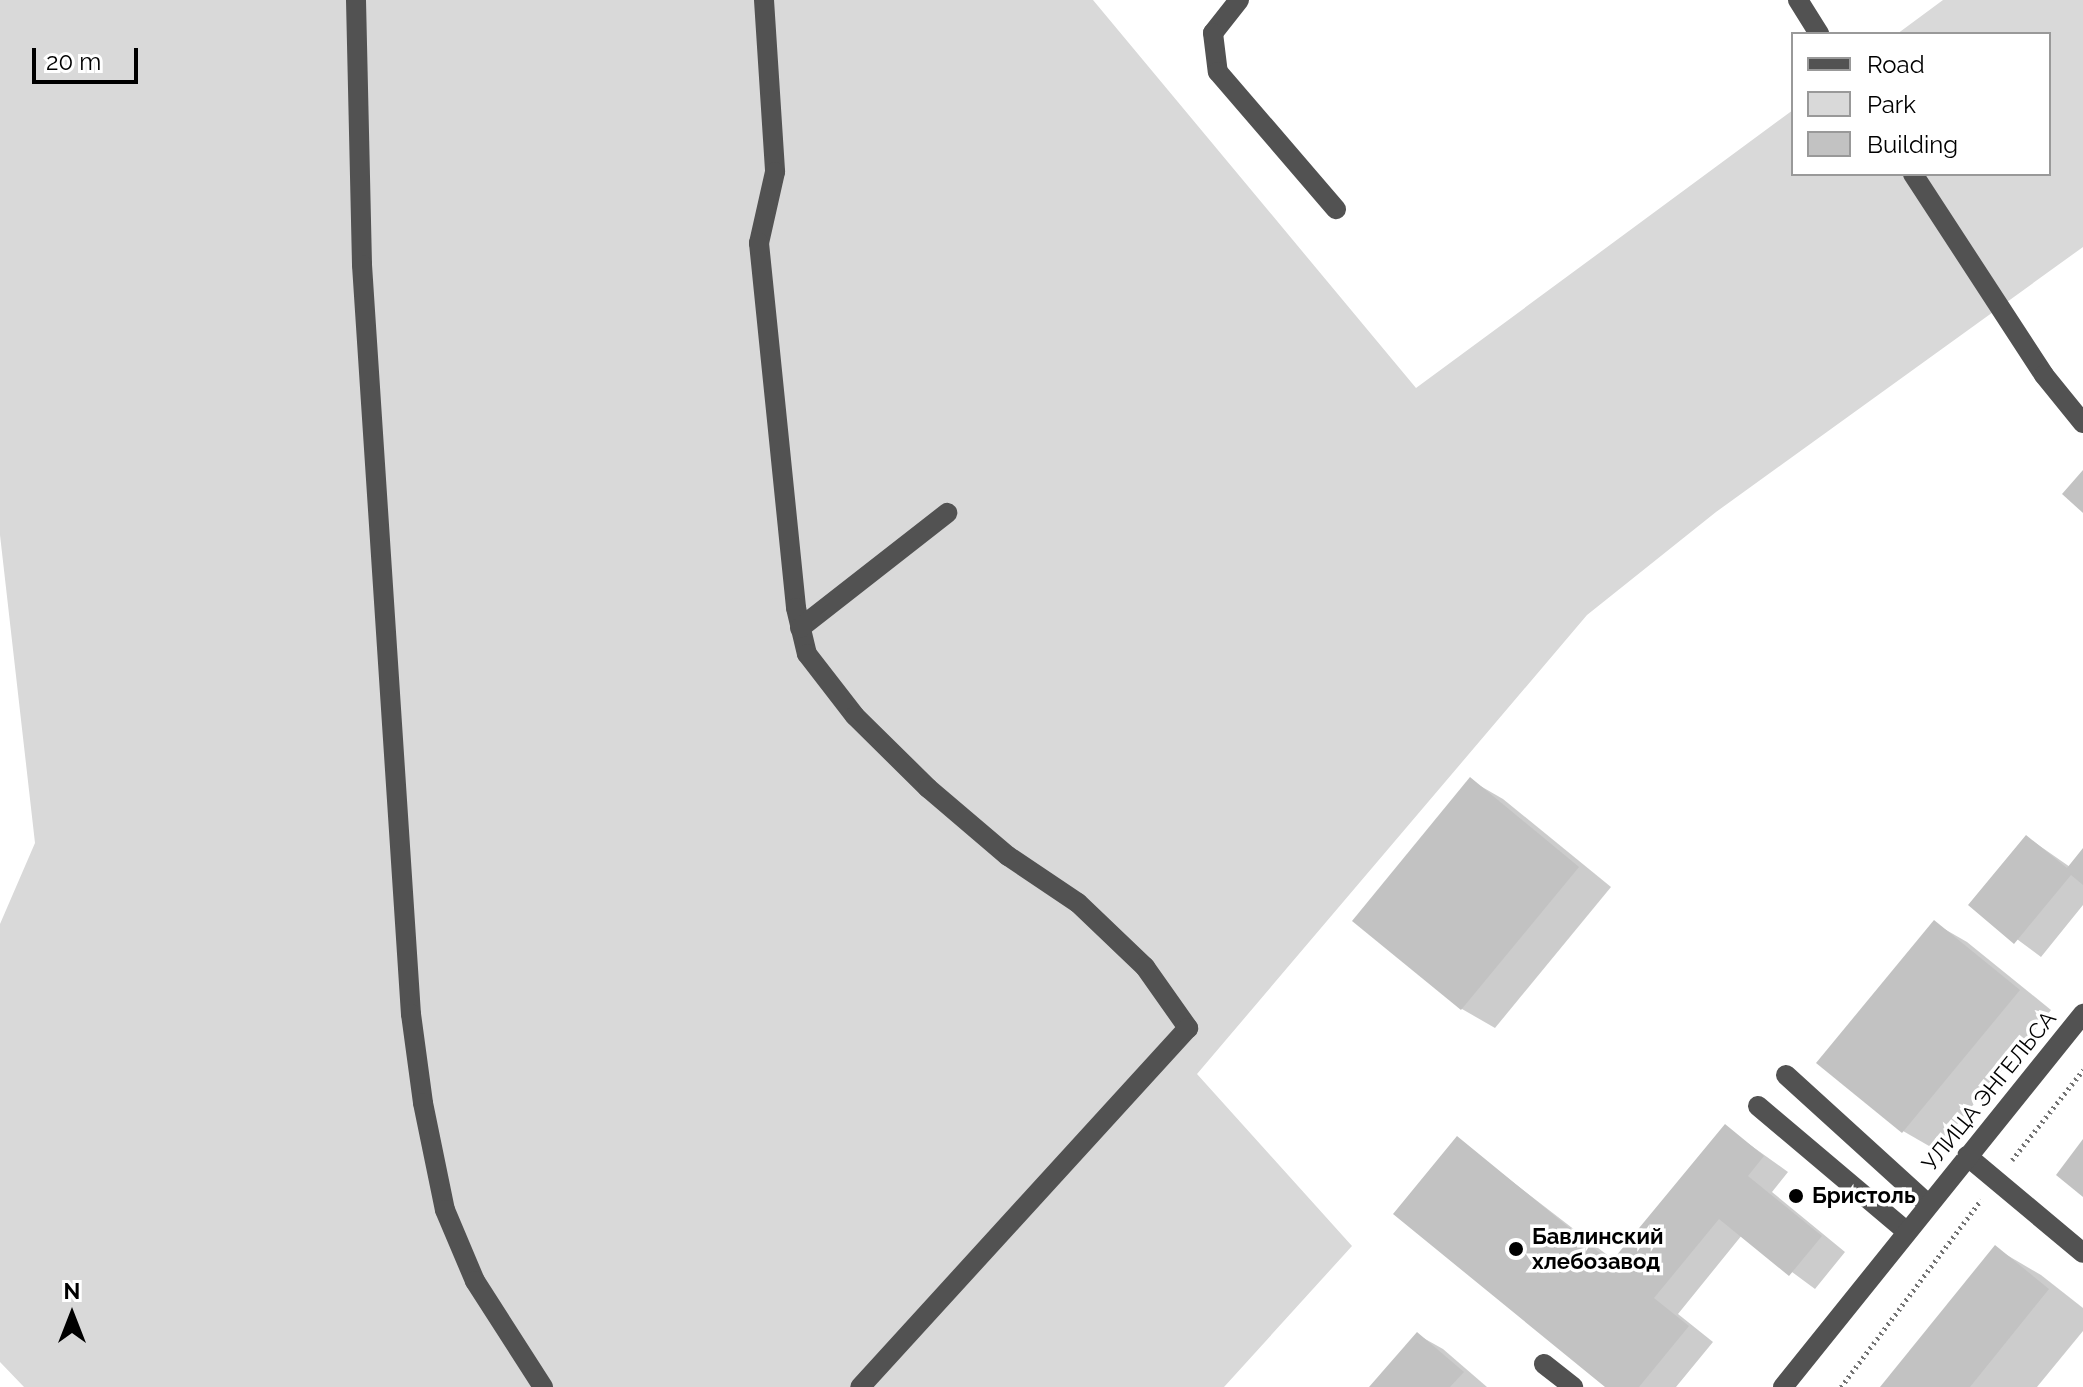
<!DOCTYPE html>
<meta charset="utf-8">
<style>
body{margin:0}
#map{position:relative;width:2083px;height:1387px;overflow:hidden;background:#fff;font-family:Raleway,sans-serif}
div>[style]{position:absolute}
.green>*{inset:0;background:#d9d9d9}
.shadow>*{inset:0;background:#0003}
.building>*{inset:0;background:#c2c2c2}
.path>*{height:5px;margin-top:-2.5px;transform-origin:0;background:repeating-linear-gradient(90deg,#747474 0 2px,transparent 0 6px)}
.minor>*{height:20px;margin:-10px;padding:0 10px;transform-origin:10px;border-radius:10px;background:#525252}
.dots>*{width:22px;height:22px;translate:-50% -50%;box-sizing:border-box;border:4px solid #fff;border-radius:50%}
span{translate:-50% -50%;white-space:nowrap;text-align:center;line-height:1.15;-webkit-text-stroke:7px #fff;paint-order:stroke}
.street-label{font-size:22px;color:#000}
.poi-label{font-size:22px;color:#000;font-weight:700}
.left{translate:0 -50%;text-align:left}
.legend{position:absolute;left:1791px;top:32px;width:260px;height:144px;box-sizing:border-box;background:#fff;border:2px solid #999;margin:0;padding:10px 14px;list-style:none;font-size:24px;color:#000}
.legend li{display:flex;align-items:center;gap:16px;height:40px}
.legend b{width:40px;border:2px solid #999}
.north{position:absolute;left:32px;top:1275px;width:80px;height:80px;-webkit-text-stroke:6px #fff;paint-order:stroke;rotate:0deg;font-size:22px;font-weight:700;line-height:32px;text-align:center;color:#000}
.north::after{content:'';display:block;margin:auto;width:28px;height:36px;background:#000;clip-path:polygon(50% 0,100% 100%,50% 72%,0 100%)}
.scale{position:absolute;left:32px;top:48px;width:106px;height:36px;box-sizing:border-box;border:4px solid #000;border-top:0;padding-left:10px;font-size:24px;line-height:28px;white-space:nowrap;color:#000;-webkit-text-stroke:6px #fff;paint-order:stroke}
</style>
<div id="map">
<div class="green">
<div style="clip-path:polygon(0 0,1093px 0,1416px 388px,1793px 110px,1793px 174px,2049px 174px,2049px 34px,1897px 34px,1943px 0,2083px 0,2083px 247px,1716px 512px,1587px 615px,1197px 1074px,1352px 1246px,1224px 1387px,24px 1387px,0 1362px,0 924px,35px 843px,0 535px)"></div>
</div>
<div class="shadow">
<div style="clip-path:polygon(1470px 780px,1503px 799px,1611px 887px,1495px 1028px,1462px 1009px,1355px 921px)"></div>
<div style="clip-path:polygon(2027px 837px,2070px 867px,2083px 851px,2083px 905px,2041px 957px,1971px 905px)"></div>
<div style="clip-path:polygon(1934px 923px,1967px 942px,2051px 1010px,1936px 1150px,1903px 1131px)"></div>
<div style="clip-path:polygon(1725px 1127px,1788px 1172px,1772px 1192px,1845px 1252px,1815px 1289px,1742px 1235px,1678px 1314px,1713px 1342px,1676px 1387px,1608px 1387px,1457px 1139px,1615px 1261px)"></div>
<div style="clip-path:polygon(1995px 1248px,2041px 1275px,2083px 1308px,2083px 1331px,2037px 1387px,1883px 1387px)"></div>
<div style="clip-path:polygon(1418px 1335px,1443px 1349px,1487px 1387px,1372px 1387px)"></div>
</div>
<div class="building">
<div style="clip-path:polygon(2083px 470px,2083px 513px,2062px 494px)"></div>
<div style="clip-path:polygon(1470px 777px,1579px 867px,1461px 1010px,1352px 921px)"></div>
<div style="clip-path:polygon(2026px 835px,2067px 868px,2083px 848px,2083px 885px,2071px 875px,2014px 944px,1968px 905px)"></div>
<div style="clip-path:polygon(1934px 920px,2020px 990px,1902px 1133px,1816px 1063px)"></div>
<div style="clip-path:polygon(1725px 1124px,1764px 1156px,1748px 1176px,1822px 1236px,1789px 1276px,1719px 1219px,1654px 1298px,1689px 1326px,1639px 1387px,1605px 1387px,1393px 1214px,1457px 1136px,1611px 1262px)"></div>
<div style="clip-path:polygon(2083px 1139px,2083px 1197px,2056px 1175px)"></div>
<div style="clip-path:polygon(1995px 1245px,2049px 1289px,1970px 1387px,1880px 1387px)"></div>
<div style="clip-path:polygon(1417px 1332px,1464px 1372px,1450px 1387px,1369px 1387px)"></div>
</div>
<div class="path">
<div style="left:2012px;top:1160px;width:115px;rotate:-51.7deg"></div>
<div style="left:1841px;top:1387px;width:234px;rotate:-53.2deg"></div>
</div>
<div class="minor">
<div style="left:356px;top:0;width:265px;rotate:88.7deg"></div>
<div style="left:362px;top:265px;width:751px;rotate:86.26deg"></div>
<div style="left:411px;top:1014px;width:90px;rotate:82.3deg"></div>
<div style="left:423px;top:1103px;width:109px;rotate:78.4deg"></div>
<div style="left:445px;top:1210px;width:77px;rotate:67.1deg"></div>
<div style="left:475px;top:1281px;width:126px;rotate:57.3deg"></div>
<div style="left:764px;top:0;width:172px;rotate:86.3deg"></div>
<div style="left:775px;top:172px;width:73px;rotate:102.7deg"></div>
<div style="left:759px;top:243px;width:367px;rotate:84.2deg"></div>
<div style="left:796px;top:608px;width:47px;rotate:76.6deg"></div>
<div style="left:807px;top:654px;width:78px;rotate:52.3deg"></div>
<div style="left:855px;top:716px;width:103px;rotate:44.6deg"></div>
<div style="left:928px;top:788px;width:105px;rotate:40.4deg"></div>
<div style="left:1008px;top:856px;width:84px;rotate:33.9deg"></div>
<div style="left:1078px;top:903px;width:93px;rotate:43.7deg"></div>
<div style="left:1145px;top:967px;width:75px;rotate:54.8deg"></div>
<div style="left:1188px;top:1028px;width:486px;rotate:132.4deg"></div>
<div style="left:1239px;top:0;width:42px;rotate:128.2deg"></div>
<div style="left:1213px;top:33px;width:39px;rotate:83deg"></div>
<div style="left:1218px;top:72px;width:181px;rotate:49.3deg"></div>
<div style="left:1798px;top:0;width:40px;rotate:58deg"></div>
<div style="left:1913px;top:174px;width:240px;rotate:56.9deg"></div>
<div style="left:2044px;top:375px;width:62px;rotate:50.9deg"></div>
<div style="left:800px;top:628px;width:187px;rotate:-38deg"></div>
<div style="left:1786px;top:1075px;width:192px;rotate:42.3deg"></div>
<div style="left:1758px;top:1106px;width:194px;rotate:40.2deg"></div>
<div style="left:1967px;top:1156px;width:151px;rotate:39.9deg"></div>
<div style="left:1544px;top:1364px;width:37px;rotate:38deg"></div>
<div style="left:1783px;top:1387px;width:479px;rotate:-51.2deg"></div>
</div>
<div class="dots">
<div style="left:1796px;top:1196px;background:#000"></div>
<div style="left:1516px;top:1249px;background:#000"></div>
</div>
<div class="street-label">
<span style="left:1989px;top:1091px;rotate:-51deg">УЛИЦА ЭНГЕЛЬСА</span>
</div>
<div class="poi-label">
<span class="left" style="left:1812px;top:1196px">Бристоль</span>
<span class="left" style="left:1532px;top:1249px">Бавлинский<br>хлебозавод</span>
</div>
<ul class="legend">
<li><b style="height:10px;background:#525252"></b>Road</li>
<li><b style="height:22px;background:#d9d9d9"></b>Park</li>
<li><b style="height:22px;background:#c2c2c2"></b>Building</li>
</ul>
<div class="north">N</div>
<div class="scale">20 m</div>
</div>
